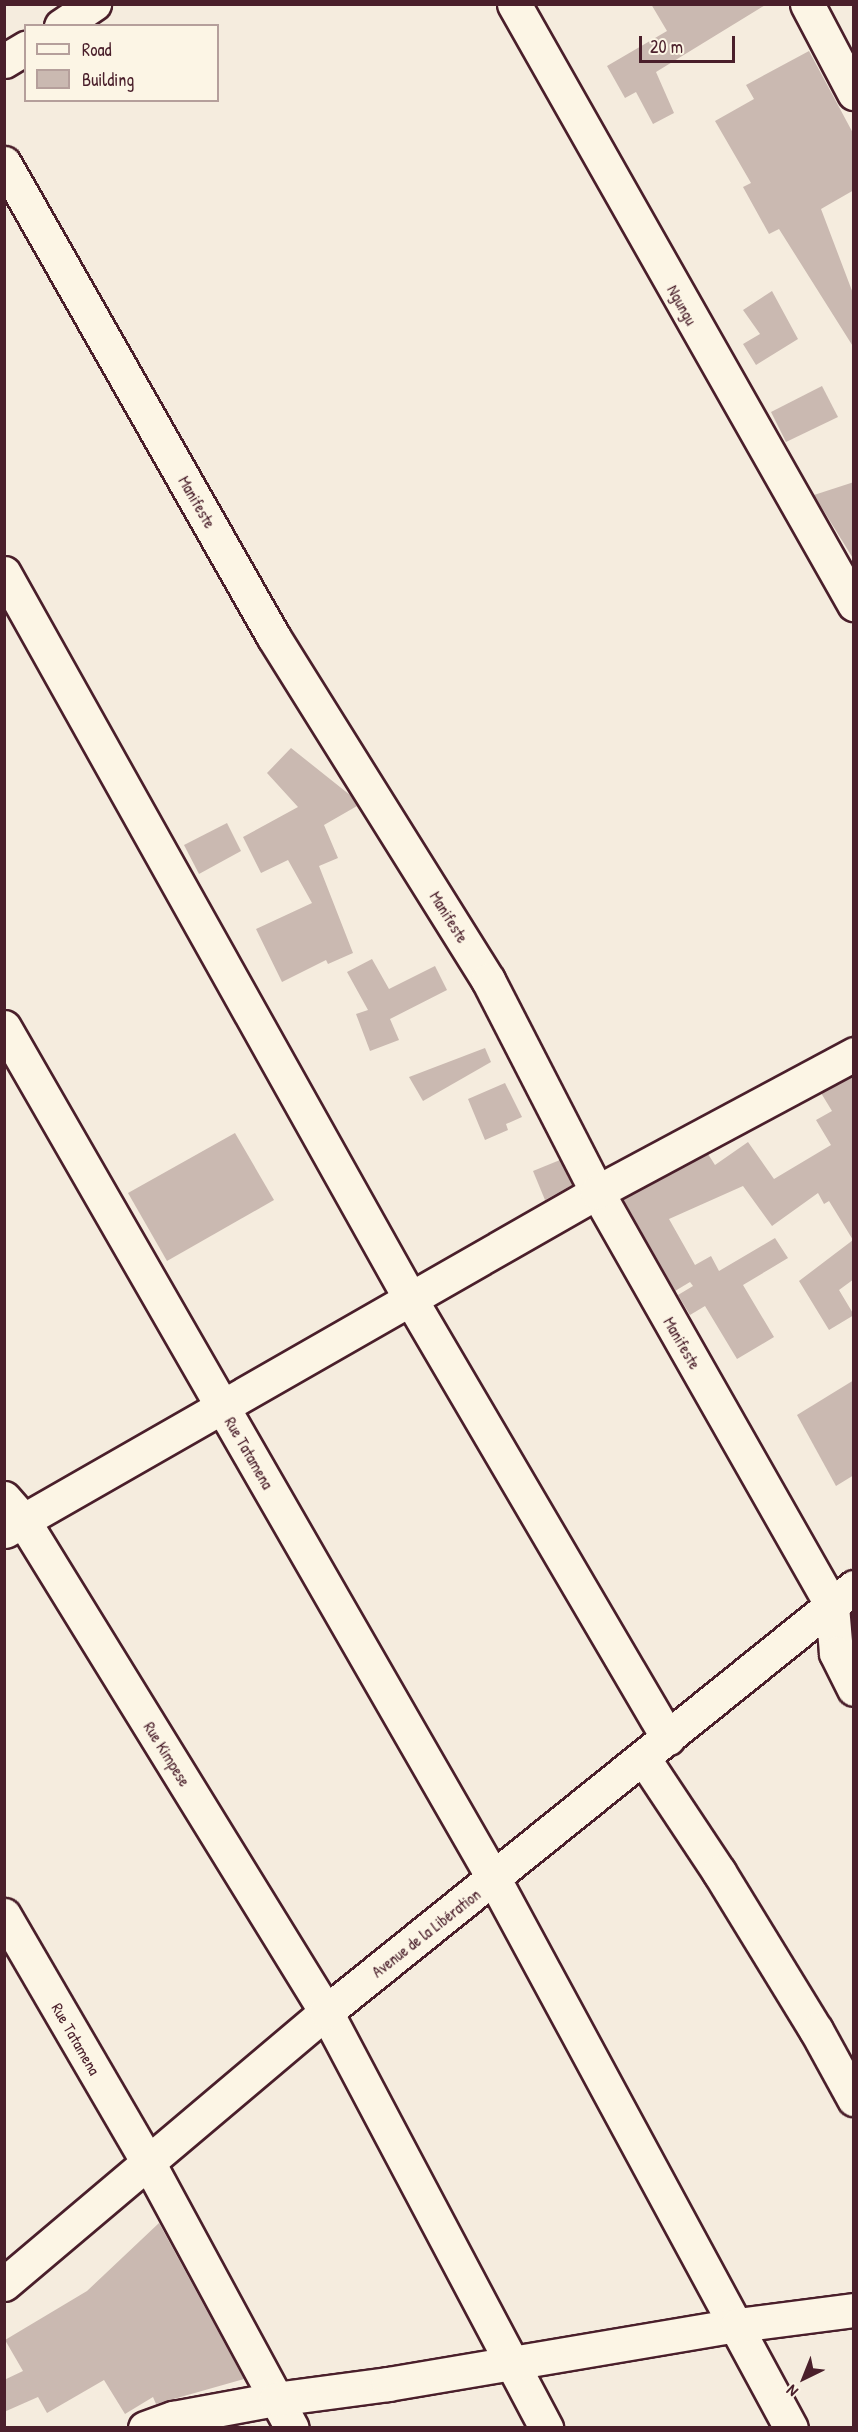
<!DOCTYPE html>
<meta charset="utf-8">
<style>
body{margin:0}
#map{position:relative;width:858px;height:2432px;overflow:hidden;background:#f5ecde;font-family:"Patrick Hand",sans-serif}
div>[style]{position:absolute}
.building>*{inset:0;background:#cab9b1}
.roads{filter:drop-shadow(2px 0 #4a1f2b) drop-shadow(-2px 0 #4a1f2b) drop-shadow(0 2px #4a1f2b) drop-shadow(0 -2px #4a1f2b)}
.minor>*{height:33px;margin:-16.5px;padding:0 16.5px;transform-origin:16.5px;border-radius:16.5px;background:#fcf5e5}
.trunk>*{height:33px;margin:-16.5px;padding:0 16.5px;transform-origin:16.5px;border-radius:16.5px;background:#fcf5e5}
span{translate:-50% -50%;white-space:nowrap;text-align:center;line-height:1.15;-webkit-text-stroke:5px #fcf5e5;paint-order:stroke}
.street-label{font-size:16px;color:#4a1f2b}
.frame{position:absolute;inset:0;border:6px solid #4a1f2b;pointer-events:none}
.legend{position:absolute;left:24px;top:24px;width:195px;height:78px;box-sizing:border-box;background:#fcf5e5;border:2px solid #b59f9b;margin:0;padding:8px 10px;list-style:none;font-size:18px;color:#4a1f2b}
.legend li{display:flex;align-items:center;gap:12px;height:30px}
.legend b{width:30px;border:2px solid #b59f9b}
.north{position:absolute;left:774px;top:2348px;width:60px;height:60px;-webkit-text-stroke:4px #fcf5e5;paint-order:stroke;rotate:223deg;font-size:16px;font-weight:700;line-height:24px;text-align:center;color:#4a1f2b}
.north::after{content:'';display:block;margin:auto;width:21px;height:27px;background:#4a1f2b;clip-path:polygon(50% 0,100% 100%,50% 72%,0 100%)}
.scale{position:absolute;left:639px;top:36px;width:96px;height:27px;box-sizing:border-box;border:3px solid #4a1f2b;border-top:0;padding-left:8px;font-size:18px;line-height:21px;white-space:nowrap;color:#4a1f2b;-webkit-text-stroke:4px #fcf5e5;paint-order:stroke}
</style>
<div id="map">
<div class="building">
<div style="clip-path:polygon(651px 4px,767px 4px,656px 72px,674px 113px,653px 124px,636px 92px,625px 98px,607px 66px,667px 31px)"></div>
<div style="clip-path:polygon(809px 51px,854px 135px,854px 190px,821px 209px,854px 296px,854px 348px,779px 229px,769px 234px,743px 187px,751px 183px,715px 121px,754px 99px,746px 85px)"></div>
<div style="clip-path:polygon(772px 291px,798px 339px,756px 365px,743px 344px,760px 334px,743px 310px)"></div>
<div style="clip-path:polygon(822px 386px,838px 417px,786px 442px,771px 412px)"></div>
<div style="clip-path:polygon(854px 482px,854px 560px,814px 495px)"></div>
<div style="clip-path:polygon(291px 748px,350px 795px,357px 806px,324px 825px,338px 858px,319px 866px,353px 953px,328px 964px,326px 960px,282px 982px,256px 929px,312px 903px,288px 860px,261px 873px,243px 837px,298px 807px,267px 773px)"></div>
<div style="clip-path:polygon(227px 823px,241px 851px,199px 874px,184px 845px)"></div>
<div style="clip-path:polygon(372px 959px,389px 989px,435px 966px,447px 990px,390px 1019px,399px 1040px,370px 1051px,356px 1014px,368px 1010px,347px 972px)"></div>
<div style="clip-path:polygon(485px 1048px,491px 1062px,423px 1101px,409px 1077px)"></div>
<div style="clip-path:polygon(854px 1076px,854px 1279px,839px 1290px,854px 1315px,829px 1330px,799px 1281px,853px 1240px,829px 1201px,824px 1204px,818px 1193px,772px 1226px,743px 1186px,669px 1219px,695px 1265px,711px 1256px,719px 1271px,775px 1238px,788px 1258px,743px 1285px,774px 1337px,737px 1359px,705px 1306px,690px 1315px,678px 1295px,693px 1286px,690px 1282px,675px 1291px,623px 1199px,708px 1154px,715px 1165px,748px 1142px,774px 1179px,831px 1145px,816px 1120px,832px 1111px,821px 1093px)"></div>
<div style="clip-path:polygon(505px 1083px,522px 1117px,506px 1124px,508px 1130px,485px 1140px,468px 1099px)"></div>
<div style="clip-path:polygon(235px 1133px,274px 1200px,167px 1261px,128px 1193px)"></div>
<div style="clip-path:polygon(560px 1160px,572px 1185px,545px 1200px,533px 1171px)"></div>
<div style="clip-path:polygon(854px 1380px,854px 1475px,836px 1486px,797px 1415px)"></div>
<div style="clip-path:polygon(159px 2223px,244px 2379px,156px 2404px,153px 2397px,125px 2414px,104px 2380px,47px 2413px,38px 2397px,4px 2412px,4px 2380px,23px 2371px,5px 2340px,87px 2291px)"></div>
</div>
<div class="roads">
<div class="minor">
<div style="left:514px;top:4px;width:690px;rotate:60.46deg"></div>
<div style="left:807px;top:4px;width:101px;rotate:62.2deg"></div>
<div style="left:61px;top:26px;width:40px;rotate:-34deg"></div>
<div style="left:4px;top:61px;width:26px;rotate:-31deg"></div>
<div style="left:4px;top:163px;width:544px;rotate:60.37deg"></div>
<div style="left:273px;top:636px;width:406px;rotate:58deg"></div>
<div style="left:488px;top:980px;width:238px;rotate:62.8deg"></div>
<div style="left:597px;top:1192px;width:476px;rotate:60.4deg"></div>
<div style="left:832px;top:1606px;width:47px;rotate:85.1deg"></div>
<div style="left:836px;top:1653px;width:40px;rotate:63.4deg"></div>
<div style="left:4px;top:573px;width:833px;rotate:60.76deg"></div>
<div style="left:411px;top:1300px;width:508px;rotate:59.6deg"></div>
<div style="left:4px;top:1027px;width:983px;rotate:60.1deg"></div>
<div style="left:494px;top:1879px;width:624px;rotate:61.59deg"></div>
<div style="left:4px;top:1498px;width:29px;rotate:49deg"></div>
<div style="left:23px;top:1520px;width:578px;rotate:58.37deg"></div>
<div style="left:326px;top:2012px;width:471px;rotate:62.1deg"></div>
<div style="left:5px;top:1531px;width:682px;rotate:-29.8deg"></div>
<div style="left:597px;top:1192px;width:292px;rotate:-28.2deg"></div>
<div style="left:644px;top:1759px;width:136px;rotate:56.4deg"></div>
<div style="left:719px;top:1872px;width:185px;rotate:58.5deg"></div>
<div style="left:816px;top:2030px;width:79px;rotate:61.2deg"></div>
<div style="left:4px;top:1915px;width:286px;rotate:59.8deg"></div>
<div style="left:148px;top:2162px;width:302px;rotate:61.6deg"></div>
<div style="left:145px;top:2428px;width:30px;rotate:-20deg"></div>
<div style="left:173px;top:2418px;width:105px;rotate:-10.5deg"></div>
<div style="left:276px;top:2399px;width:113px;rotate:-7.6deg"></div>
<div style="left:388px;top:2384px;width:355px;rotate:-9.6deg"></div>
<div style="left:738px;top:2325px;width:117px;rotate:-7.4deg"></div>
</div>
<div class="trunk">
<div style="left:4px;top:2284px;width:422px;rotate:-40.2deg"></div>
<div style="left:326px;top:2012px;width:678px;rotate:-38.83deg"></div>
</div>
</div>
<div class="street-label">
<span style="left:682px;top:305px;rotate:61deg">Ngungu</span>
<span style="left:197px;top:502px;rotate:60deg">Manifeste</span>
<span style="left:449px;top:917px;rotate:58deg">Manifeste</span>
<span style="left:682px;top:1343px;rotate:60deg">Manifeste</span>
<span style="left:249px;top:1453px;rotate:60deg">Rue Tatamena</span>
<span style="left:167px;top:1754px;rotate:58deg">Rue Kimpese</span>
<span style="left:426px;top:1933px;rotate:-38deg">Avenue de la Libération</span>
<span style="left:76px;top:2039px;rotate:60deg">Rue Tatamena</span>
</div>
<div class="frame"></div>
<ul class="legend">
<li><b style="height:8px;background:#fcf5e5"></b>Road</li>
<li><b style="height:16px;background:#cab9b1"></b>Building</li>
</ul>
<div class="north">N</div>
<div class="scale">20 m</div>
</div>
